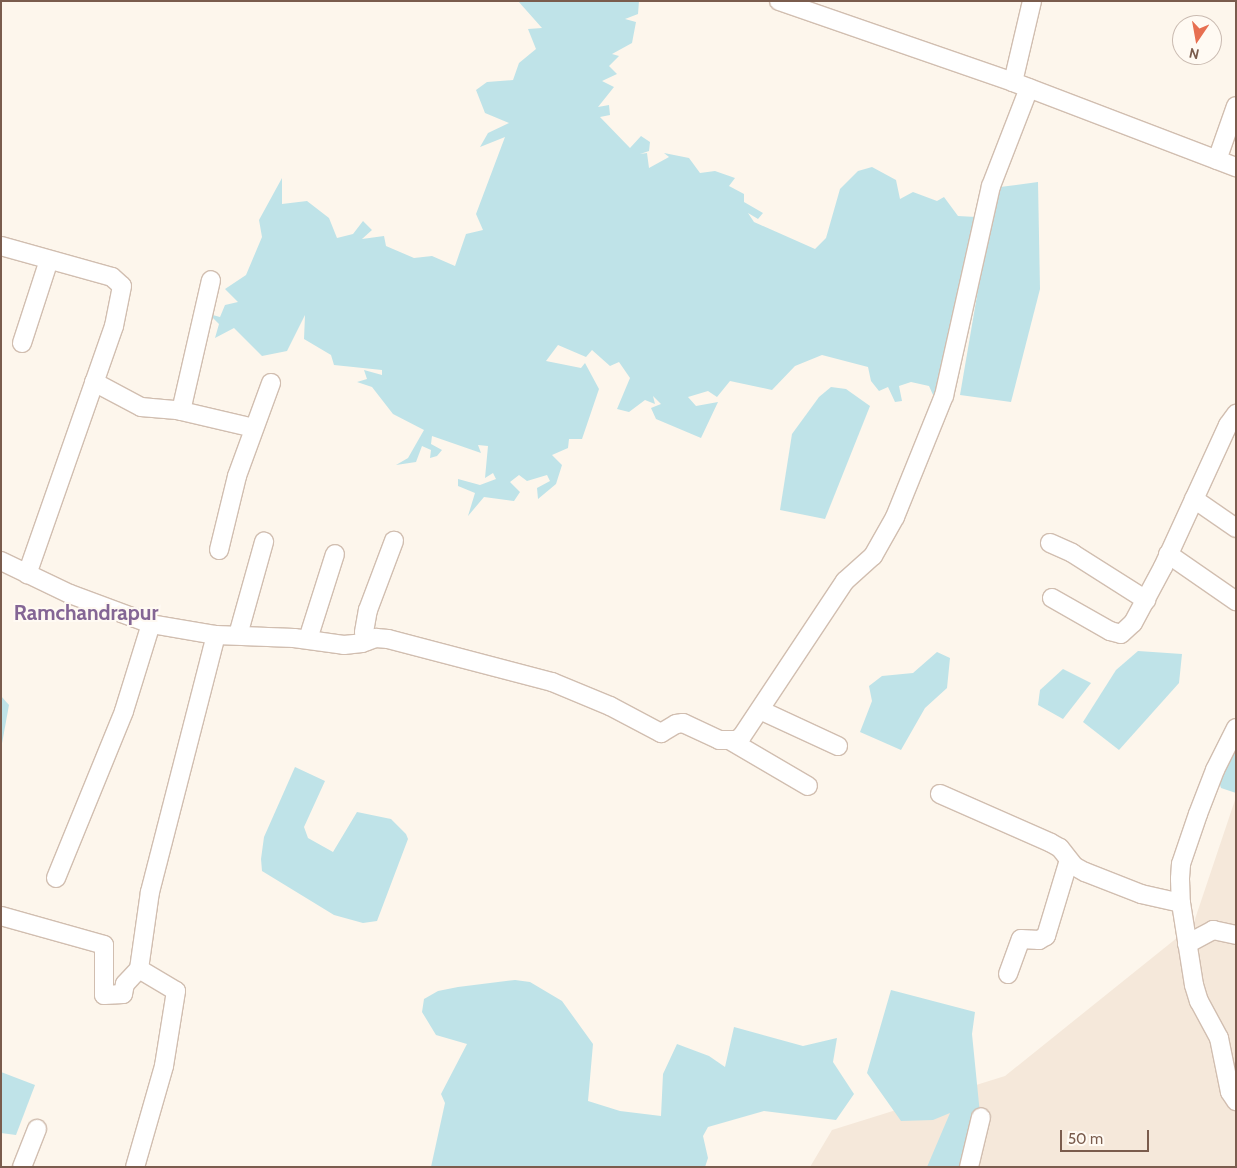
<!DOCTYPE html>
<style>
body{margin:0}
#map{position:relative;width:1237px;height:1168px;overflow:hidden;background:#fdf6ec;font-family:Cabin,sans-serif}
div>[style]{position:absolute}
.residential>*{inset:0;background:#f5e8da}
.water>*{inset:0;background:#bfe3e8}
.roads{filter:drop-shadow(1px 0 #d1beb0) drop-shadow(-1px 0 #d1beb0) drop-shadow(0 1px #d1beb0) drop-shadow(0 -1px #d1beb0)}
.minor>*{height:18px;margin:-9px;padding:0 9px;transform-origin:9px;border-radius:9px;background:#fff}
span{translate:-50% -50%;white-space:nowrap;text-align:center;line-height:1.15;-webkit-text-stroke:4px #fffaf3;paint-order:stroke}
.district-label{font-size:21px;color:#846695;font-weight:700}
.frame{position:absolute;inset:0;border:2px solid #7a5c4d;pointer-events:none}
.north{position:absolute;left:1172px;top:15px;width:50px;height:50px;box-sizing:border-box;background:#fffaf3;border:1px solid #cabbb1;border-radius:50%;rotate:192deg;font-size:14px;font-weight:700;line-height:20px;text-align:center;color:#7a5c4d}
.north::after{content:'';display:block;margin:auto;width:18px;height:22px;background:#e76f51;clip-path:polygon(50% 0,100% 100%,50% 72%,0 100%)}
.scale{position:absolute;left:1060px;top:1130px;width:89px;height:22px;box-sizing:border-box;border:2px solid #7a5c4d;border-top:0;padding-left:6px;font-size:15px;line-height:18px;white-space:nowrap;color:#7a5c4d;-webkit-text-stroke:4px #fffaf3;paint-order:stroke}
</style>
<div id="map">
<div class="residential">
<div style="clip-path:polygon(1236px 797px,1236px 1167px,810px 1167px,832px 1130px,1005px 1076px,1193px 925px)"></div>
</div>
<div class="water">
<div style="clip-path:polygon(518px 1px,639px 1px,638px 14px,625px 19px,636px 22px,632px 43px,612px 54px,619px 56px,609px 66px,617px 74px,602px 81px,614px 87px,598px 107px,609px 105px,610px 115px,600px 117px,630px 148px,641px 136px,650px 142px,649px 151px,640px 154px,647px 153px,649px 168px,669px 157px,664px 153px,689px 158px,700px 173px,715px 171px,735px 178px,729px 186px,744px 194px,744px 202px,763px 213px,758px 219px,748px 213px,754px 222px,815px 249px,826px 238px,840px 189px,858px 171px,872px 167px,896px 180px,900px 199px,913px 192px,937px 201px,944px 197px,958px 216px,976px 217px,979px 231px,966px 250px,969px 283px,942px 393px,934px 397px,929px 386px,911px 382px,899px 386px,902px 401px,895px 402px,888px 387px,879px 391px,871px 381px,868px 367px,822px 355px,795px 366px,772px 390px,730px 381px,717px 397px,708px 391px,688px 397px,696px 406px,718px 402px,701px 438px,656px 419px,651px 408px,661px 404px,653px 396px,655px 404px,645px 400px,629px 412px,617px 409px,630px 378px,619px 362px,610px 366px,592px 350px,586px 357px,558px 345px,546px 361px,581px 368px,585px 363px,599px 389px,582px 439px,569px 439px,568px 448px,552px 455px,562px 465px,556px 484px,538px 499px,537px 488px,550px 481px,547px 475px,527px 481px,519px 475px,510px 482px,520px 492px,514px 501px,484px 497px,468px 516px,475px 493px,458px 486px,458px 479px,480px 485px,496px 479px,493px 473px,485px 478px,488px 446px,478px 445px,481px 453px,432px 436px,431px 444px,442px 450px,437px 456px,430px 458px,431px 450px,422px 446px,416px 462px,396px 465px,408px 458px,424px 430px,393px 414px,372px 387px,357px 382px,367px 379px,364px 370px,382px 375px,382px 370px,334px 365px,331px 355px,304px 339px,305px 315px,287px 351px,262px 356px,234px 328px,215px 338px,219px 324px,209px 314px,220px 317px,225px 305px,238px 302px,225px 289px,246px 275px,262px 237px,259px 220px,282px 178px,282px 204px,307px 201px,329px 218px,337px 238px,353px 234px,363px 221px,372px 230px,362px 239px,384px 236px,386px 246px,414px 258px,432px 256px,455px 266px,466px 234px,483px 230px,476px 214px,505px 137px,480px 147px,488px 133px,509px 123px,485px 113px,476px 90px,487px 82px,513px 80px,519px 63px,536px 49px,528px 29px,542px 28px)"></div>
<div style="clip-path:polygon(1038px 182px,1040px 289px,1011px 402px,960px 395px,992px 208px,1000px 187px)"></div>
<div style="clip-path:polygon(831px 387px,846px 389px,870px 406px,825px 519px,780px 510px,792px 434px,819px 397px)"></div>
<div style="clip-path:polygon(1138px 651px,1182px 654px,1179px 683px,1119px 750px,1083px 722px,1116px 670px)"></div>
<div style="clip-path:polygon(937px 652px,950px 658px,947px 688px,925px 708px,901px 750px,860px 732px,872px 701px,869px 686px,882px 676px,913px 673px)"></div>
<div style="clip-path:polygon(1063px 669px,1091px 683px,1063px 719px,1038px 705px,1040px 690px)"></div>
<div style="clip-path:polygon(1px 696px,9px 705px,1px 749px)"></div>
<div style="clip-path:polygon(1236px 732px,1236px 793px,1221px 788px,1216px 773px)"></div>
<div style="clip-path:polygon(295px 767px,325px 781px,304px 827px,308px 838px,333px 852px,357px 812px,391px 819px,406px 834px,408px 839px,377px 921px,363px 923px,334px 915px,262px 871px,261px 859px,264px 837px)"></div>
<div style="clip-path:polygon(515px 980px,530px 982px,562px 1001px,593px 1044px,588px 1101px,620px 1111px,661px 1116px,663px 1074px,677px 1044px,709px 1056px,725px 1067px,734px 1027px,803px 1046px,837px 1038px,833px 1062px,854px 1094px,836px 1120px,764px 1111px,708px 1127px,703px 1136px,708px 1158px,705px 1167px,431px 1167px,445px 1103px,441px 1094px,467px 1044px,436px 1035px,422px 1012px,424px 999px,438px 991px,458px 987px)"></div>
<div style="clip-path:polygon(891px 990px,975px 1012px,972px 1034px,980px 1114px,969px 1167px,927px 1167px,950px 1113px,933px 1120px,901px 1121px,867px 1073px)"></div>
<div style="clip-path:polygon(1px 1072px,35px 1085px,16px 1135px,1px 1133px)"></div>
</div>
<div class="roads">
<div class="minor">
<div style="left:779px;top:1px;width:248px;rotate:19.1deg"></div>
<div style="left:1013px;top:82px;width:239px;rotate:20.9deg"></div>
<div style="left:1013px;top:82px;width:83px;rotate:-76.8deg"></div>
<div style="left:1217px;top:160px;width:57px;rotate:-70.6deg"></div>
<div style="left:1px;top:246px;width:115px;rotate:15.6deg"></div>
<div style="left:112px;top:277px;width:13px;rotate:42deg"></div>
<div style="left:122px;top:286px;width:41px;rotate:101.3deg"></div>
<div style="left:114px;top:326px;width:263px;rotate:109.3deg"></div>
<div style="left:22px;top:343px;width:87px;rotate:-72deg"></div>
<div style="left:94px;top:382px;width:53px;rotate:28deg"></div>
<div style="left:141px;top:407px;width:36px;rotate:5deg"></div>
<div style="left:177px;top:410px;width:79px;rotate:13.2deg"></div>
<div style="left:181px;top:411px;width:134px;rotate:-77.1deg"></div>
<div style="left:1194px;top:499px;width:51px;rotate:34.6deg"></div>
<div style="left:1050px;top:543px;width:24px;rotate:24deg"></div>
<div style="left:1072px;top:553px;width:88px;rotate:32.4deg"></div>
<div style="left:219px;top:550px;width:76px;rotate:-76.3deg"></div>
<div style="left:237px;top:476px;width:99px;rotate:-69.9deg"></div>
<div style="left:1168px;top:554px;width:83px;rotate:34.7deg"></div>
<div style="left:1px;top:561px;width:76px;rotate:25.6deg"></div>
<div style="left:70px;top:594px;width:86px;rotate:20.3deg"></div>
<div style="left:151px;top:624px;width:66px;rotate:9.6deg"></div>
<div style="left:216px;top:635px;width:78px;rotate:2.2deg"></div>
<div style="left:294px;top:638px;width:50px;rotate:8deg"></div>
<div style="left:344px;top:645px;width:18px;rotate:-6deg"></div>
<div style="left:362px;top:643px;width:15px;rotate:-20deg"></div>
<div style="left:376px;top:638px;width:12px;rotate:5deg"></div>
<div style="left:388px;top:639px;width:170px;rotate:14.7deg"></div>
<div style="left:552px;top:682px;width:63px;rotate:22.5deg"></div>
<div style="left:610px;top:706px;width:58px;rotate:27.9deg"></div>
<div style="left:661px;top:733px;width:17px;rotate:-31deg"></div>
<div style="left:676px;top:724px;width:7px;rotate:-8deg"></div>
<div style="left:683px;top:723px;width:40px;rotate:25deg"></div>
<div style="left:719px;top:740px;width:18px"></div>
<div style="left:737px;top:740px;width:6px;rotate:-39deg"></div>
<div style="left:742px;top:736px;width:186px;rotate:-56.4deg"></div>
<div style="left:845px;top:581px;width:38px;rotate:-42deg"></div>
<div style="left:873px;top:556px;width:45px;rotate:-60.6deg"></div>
<div style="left:895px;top:517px;width:131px;rotate:-68deg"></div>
<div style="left:944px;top:396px;width:215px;rotate:-77.4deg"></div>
<div style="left:991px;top:186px;width:105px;rotate:-68.8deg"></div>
<div style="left:1052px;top:598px;width:67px;rotate:29.6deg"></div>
<div style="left:1110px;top:631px;width:11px;rotate:15deg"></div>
<div style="left:1121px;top:634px;width:16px;rotate:-43deg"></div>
<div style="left:1133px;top:623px;width:64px;rotate:-61.8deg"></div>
<div style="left:1163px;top:567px;width:156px;rotate:-65.4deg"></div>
<div style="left:1228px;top:425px;width:14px;rotate:-54deg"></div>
<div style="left:238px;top:635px;width:97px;rotate:-74.4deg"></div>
<div style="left:308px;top:639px;width:89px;rotate:-72.4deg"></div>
<div style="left:367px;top:641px;width:9px;rotate:-108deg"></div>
<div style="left:364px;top:632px;width:22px;rotate:-80deg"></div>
<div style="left:368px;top:610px;width:74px;rotate:-69.4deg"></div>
<div style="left:760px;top:710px;width:86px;rotate:24.8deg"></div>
<div style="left:1236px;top:728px;width:47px;rotate:116.6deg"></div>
<div style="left:1215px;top:770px;width:47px;rotate:111.1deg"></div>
<div style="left:1198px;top:814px;width:53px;rotate:108.8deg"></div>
<div style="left:1181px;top:864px;width:15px;rotate:94deg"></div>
<div style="left:1180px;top:879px;width:24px;rotate:88deg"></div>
<div style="left:1181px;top:903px;width:83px;rotate:81deg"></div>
<div style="left:1194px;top:985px;width:17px;rotate:73deg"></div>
<div style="left:1199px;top:1001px;width:42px;rotate:61.6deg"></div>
<div style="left:1219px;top:1038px;width:55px;rotate:78.5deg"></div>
<div style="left:1230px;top:1092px;width:11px;rotate:56deg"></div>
<div style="left:731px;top:741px;width:89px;rotate:30.3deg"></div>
<div style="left:940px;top:794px;width:121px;rotate:23.8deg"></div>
<div style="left:1051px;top:843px;width:10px;rotate:29deg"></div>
<div style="left:1060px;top:848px;width:23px;rotate:52deg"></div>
<div style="left:1074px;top:866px;width:13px;rotate:29deg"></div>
<div style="left:1085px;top:872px;width:60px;rotate:21.4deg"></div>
<div style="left:1141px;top:894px;width:41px;rotate:12.7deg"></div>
<div style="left:56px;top:878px;width:180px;rotate:-67.8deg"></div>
<div style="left:124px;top:711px;width:91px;rotate:-72.8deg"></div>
<div style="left:1px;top:916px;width:107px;rotate:15.7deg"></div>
<div style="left:104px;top:945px;width:50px;rotate:90deg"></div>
<div style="left:104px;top:995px;width:19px;rotate:-3deg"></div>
<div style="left:123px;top:994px;width:10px;rotate:-79deg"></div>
<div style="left:125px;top:984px;width:21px;rotate:-47deg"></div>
<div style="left:139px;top:969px;width:43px;rotate:30.7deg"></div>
<div style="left:176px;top:991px;width:76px;rotate:99.1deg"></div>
<div style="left:164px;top:1066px;width:105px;rotate:106deg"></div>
<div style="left:1187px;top:944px;width:30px;rotate:-28deg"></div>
<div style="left:1213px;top:930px;width:24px;rotate:12deg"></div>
<div style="left:139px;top:969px;width:78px;rotate:-81.9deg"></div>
<div style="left:150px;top:892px;width:265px;rotate:-75.6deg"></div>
<div style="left:1008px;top:974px;width:37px;rotate:-70deg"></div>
<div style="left:1021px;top:939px;width:18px;rotate:3deg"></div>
<div style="left:1039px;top:940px;width:8px;rotate:-30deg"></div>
<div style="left:1046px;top:936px;width:79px;rotate:-73.2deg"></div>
<div style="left:22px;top:1167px;width:41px;rotate:-68.5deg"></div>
<div style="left:969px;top:1167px;width:51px;rotate:-76.5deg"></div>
</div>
</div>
<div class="district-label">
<span style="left:86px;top:613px">Ramchandrapur</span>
</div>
<div class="frame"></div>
<div class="north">N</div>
<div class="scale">50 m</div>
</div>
